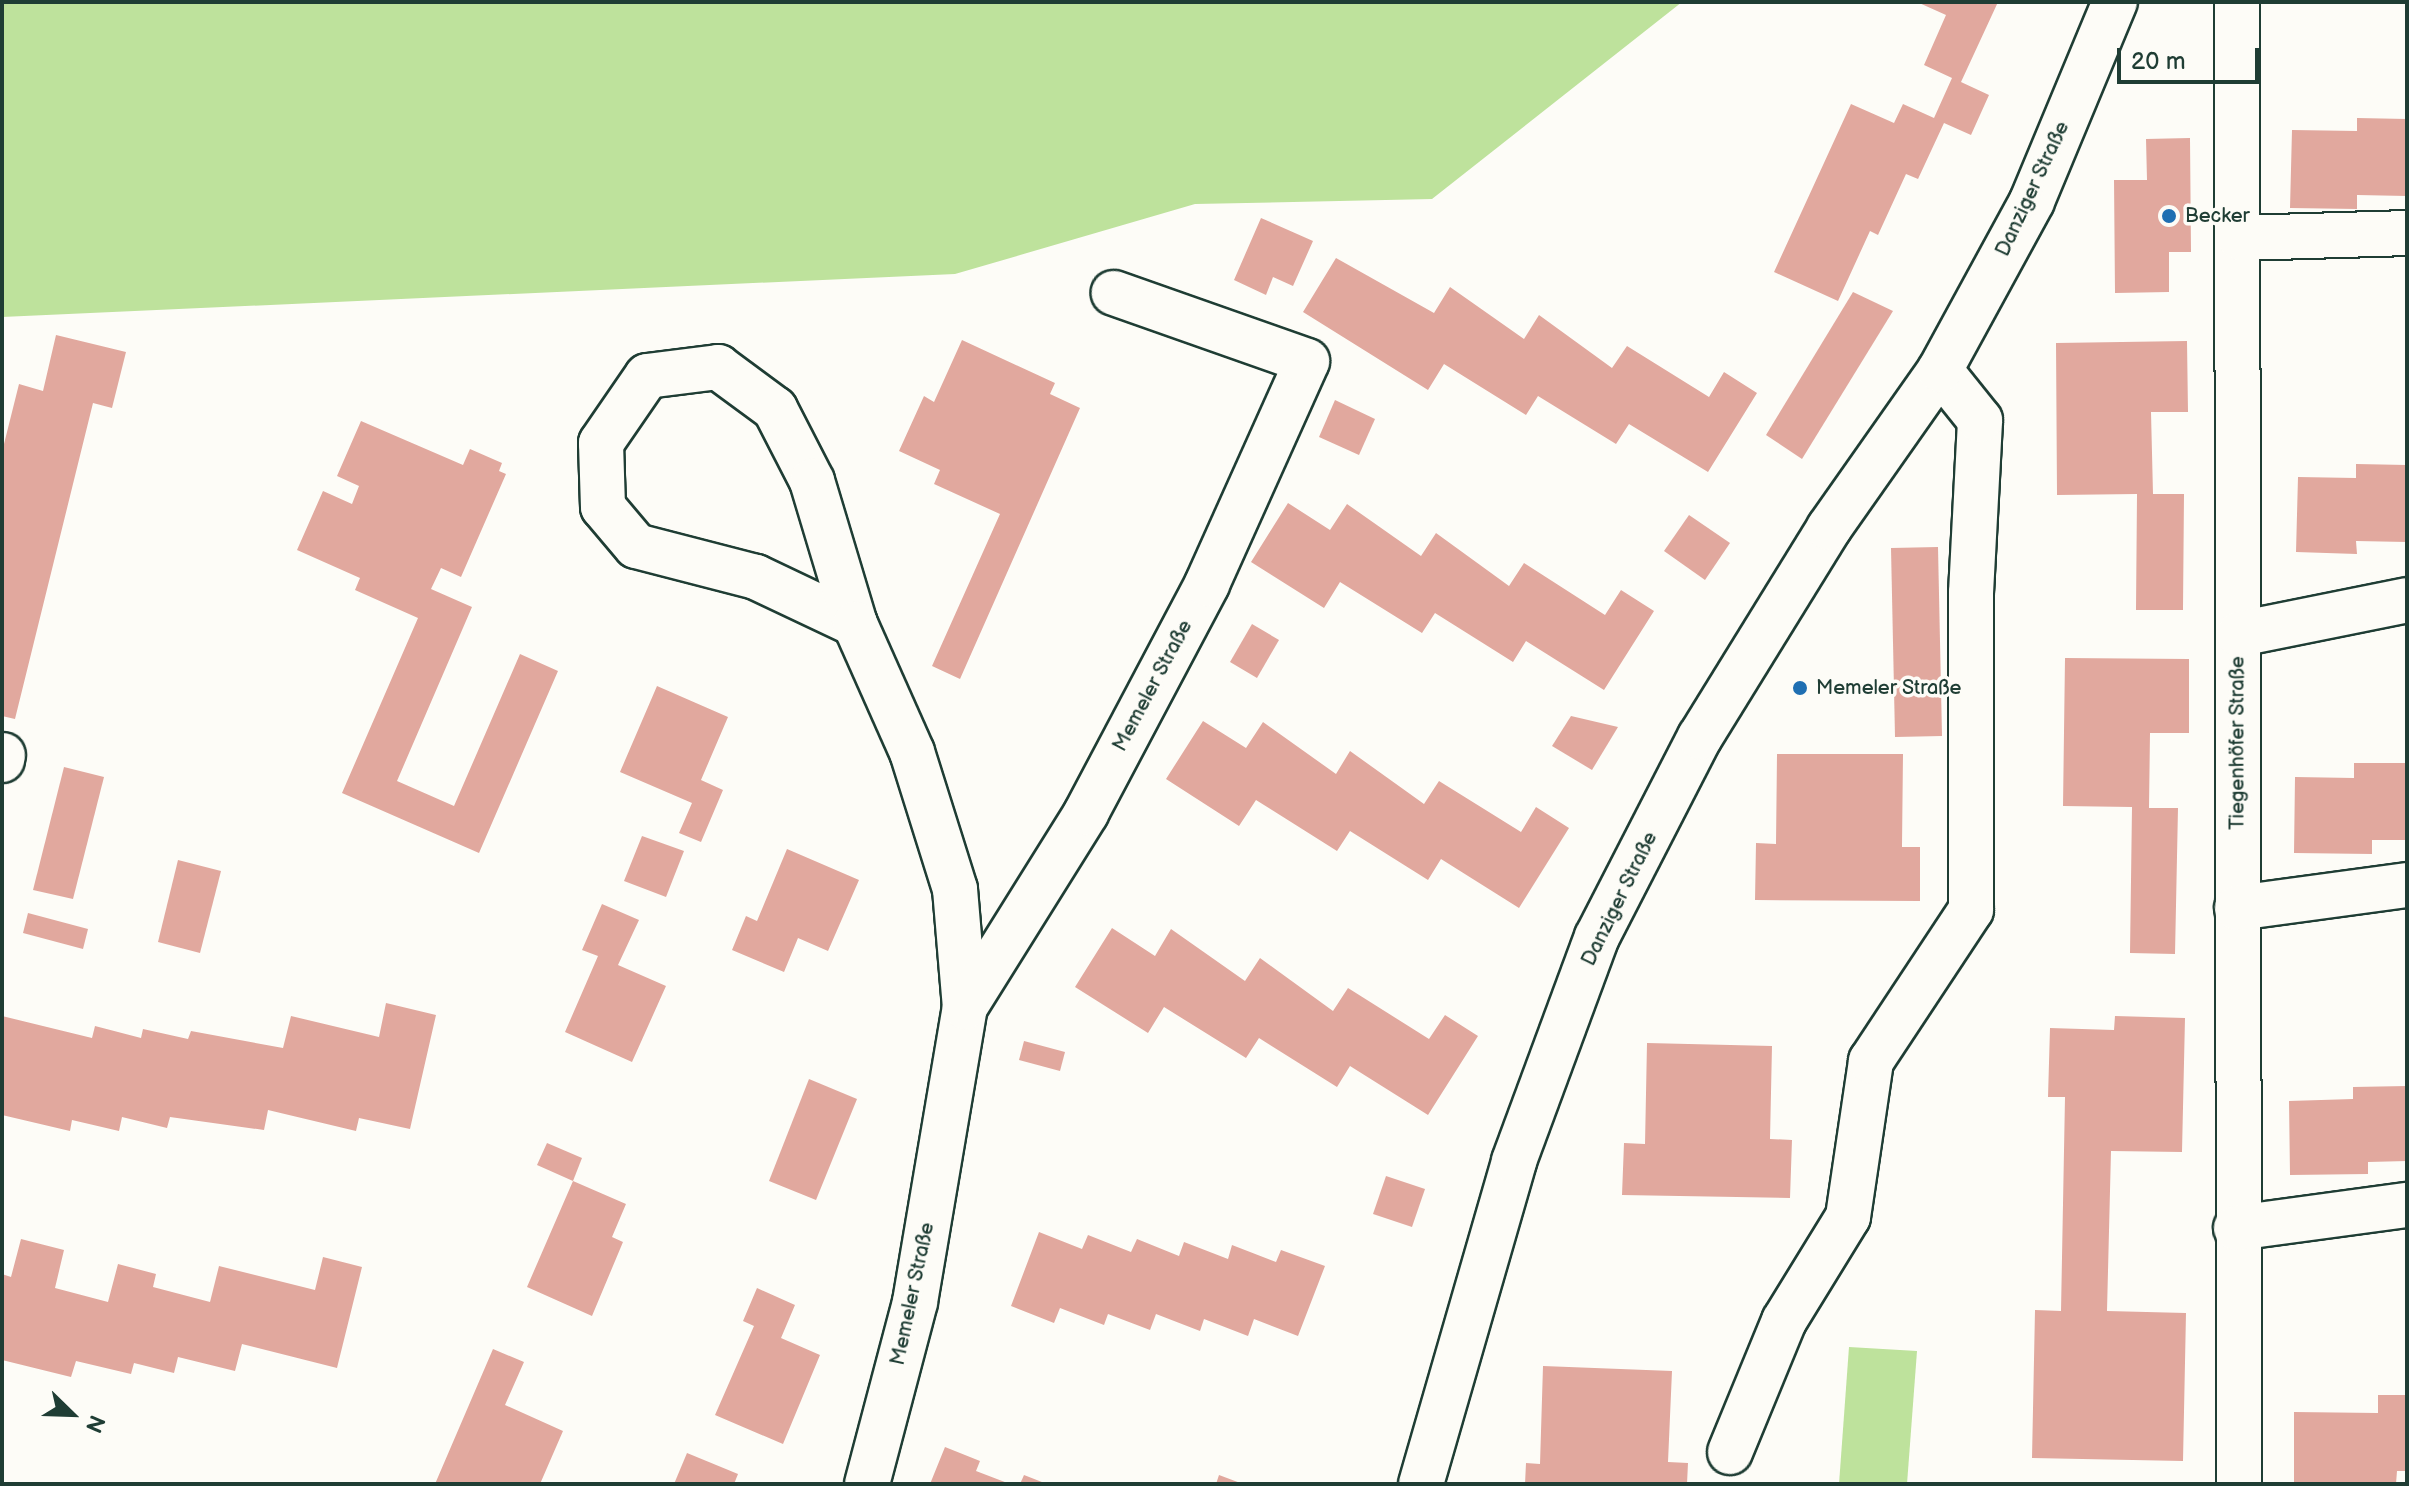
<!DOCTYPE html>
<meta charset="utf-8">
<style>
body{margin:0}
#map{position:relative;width:2409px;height:1486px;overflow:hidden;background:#fdfcf7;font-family:"Balsamiq Sans",sans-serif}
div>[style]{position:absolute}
.green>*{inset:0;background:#bee29c}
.building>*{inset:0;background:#e1a89e}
.roads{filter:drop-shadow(2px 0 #1f3d34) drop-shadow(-2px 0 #1f3d34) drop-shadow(0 2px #1f3d34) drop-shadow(0 -2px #1f3d34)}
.minor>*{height:44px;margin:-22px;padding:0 22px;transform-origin:22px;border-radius:22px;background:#fdfcf7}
.dots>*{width:22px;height:22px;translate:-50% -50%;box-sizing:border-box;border:4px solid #fdfcf7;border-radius:50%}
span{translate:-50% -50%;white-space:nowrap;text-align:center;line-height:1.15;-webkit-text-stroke:7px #fdfcf7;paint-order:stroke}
.street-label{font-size:20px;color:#1f3d34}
.poi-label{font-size:20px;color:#1f3d34}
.left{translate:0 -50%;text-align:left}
.frame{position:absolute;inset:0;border:4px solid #1f3d34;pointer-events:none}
.north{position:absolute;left:32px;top:1374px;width:80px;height:80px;-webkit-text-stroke:6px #fdfcf7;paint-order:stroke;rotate:113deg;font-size:22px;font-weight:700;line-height:32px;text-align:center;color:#1f3d34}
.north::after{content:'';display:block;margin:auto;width:28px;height:36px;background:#1f3d34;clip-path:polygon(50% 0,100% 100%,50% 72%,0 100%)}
.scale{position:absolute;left:2117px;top:48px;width:142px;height:36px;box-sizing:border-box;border:4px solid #1f3d34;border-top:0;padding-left:10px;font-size:24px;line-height:28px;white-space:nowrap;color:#1f3d34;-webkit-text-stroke:6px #fdfcf7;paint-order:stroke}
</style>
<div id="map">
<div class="green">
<div style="clip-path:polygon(2px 2px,1682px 2px,1432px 199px,1195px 204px,955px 274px,2px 317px)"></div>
<div style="clip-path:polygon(1849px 1347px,1917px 1351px,1907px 1484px,1839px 1484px)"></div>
</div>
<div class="building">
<div style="clip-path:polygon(1917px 2px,1998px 2px,1961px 82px,1989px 95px,1971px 135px,1944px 123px,1918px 179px,1906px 174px,1878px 235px,1870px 231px,1838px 301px,1774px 272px,1851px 104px,1894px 123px,1903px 104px,1934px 118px,1952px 78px,1924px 65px,1946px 15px)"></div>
<div style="clip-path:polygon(2357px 118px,2407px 119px,2407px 196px,2357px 195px,2357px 209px,2290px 208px,2292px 130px,2357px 131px)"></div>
<div style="clip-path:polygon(2190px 138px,2191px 252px,2169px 252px,2169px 292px,2115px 293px,2114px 180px,2147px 180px,2146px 139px)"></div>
<div style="clip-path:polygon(1261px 218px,1313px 241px,1293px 286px,1273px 277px,1266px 295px,1234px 280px)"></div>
<div style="clip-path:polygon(1336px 258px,1434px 313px,1450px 287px,1524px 339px,1539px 315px,1612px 368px,1627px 346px,1709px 397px,1724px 372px,1757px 393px,1708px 472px,1629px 424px,1616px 444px,1538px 396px,1526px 415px,1444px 364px,1428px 390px,1303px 312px)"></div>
<div style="clip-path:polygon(1853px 292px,1893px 311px,1802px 459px,1766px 435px)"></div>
<div style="clip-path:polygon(56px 335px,126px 352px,112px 408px,93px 403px,15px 719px,2px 716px,2px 452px,19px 384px,43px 391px)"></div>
<div style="clip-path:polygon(962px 340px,1055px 383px,1050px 394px,1080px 408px,960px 679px,932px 666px,1000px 514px,934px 484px,940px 470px,899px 451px,924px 396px,934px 402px)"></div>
<div style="clip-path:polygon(2187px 341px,2188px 412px,2151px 412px,2153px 494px,2184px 494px,2183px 610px,2136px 610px,2137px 494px,2057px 495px,2056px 343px)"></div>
<div style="clip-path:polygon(1335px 400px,1375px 419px,1359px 455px,1319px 437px)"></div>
<div style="clip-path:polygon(361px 421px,463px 465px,470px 449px,502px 463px,499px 471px,506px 474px,461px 577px,441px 568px,431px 589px,472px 607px,397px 781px,454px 806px,520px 654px,558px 671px,479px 853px,342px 793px,418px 618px,355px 590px,360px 578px,297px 550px,323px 491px,352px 504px,359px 486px,337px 476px)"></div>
<div style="clip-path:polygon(2356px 464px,2407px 465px,2407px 542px,2356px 541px,2357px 554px,2296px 552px,2298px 477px,2356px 478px)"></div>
<div style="clip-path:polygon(1288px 503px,1330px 530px,1347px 504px,1421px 556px,1436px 533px,1509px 586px,1524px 563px,1605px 615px,1621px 590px,1654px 611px,1604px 690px,1526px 641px,1513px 662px,1435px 613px,1422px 633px,1340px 582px,1324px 608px,1251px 562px)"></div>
<div style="clip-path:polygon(1689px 515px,1730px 543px,1705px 580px,1664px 551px)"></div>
<div style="clip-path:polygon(1938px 547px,1942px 736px,1895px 737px,1891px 548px)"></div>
<div style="clip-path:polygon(1252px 624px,1279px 640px,1257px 678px,1230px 662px)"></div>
<div style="clip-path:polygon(2065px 658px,2189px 659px,2189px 733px,2150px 733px,2149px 808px,2178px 808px,2175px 954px,2130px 953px,2132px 807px,2063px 806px)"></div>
<div style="clip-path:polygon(657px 686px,728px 717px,701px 780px,723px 790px,701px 842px,679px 833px,692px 803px,620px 772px)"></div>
<div style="clip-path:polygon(1571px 716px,1618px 727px,1592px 770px,1552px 746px)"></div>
<div style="clip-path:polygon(1203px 721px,1246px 748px,1263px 722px,1336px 774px,1350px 751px,1424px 804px,1439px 781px,1521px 832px,1536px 807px,1569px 828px,1519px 908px,1441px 859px,1428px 880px,1350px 831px,1337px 851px,1256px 800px,1239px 826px,1166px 779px)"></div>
<div style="clip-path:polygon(1777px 754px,1903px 754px,1902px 847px,1920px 847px,1920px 901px,1755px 900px,1756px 843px,1776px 844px)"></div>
<div style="clip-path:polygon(2354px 763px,2407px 763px,2407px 840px,2372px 840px,2372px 854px,2294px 853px,2295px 777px,2354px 778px)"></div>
<div style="clip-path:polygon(64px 767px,104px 777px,73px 899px,33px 890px)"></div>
<div style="clip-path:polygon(642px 836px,684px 851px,666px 897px,624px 881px)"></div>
<div style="clip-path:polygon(787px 849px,859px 880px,828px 951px,798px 938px,784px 972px,732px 950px,746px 916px,757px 921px)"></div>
<div style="clip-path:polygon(178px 860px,221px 871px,200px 953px,158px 942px)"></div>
<div style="clip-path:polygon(602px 904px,639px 920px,618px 965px,666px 986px,632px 1062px,565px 1032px,598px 956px,582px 950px)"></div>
<div style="clip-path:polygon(28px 913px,88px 929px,83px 949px,23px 933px)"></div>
<div style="clip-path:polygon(1112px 928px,1155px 956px,1171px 929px,1245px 981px,1260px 958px,1333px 1011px,1348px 988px,1429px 1039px,1445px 1015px,1478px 1036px,1428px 1115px,1350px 1066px,1337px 1087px,1259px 1038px,1246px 1058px,1164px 1007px,1148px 1033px,1075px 987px)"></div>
<div style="clip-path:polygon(386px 1003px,436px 1015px,410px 1129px,359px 1118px,356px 1131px,268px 1110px,264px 1130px,170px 1117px,167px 1128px,122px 1117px,119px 1131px,72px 1120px,70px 1131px,2px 1115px,2px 1016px,92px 1038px,95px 1026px,141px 1038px,143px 1029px,188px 1039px,191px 1031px,283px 1048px,291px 1016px,379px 1037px)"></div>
<div style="clip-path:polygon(2115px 1016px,2185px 1018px,2182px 1152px,2111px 1151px,2107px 1311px,2186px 1313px,2183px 1461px,2032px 1458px,2035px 1310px,2061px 1311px,2065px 1097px,2048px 1097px,2050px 1028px,2114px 1030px)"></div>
<div style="clip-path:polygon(1024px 1041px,1065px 1052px,1060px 1071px,1019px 1060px)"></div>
<div style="clip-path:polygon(1647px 1043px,1772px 1046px,1770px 1139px,1792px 1140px,1790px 1198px,1622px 1195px,1624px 1143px,1645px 1144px)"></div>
<div style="clip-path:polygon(809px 1079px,857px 1099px,816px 1200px,769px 1181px)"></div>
<div style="clip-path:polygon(2407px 1086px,2407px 1161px,2368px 1162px,2368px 1174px,2290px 1175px,2289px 1101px,2353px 1099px,2353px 1087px)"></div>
<div style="clip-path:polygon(547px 1143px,582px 1158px,573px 1181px,537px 1165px)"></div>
<div style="clip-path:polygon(1386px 1176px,1425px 1189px,1412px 1227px,1373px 1214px)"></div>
<div style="clip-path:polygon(573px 1181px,626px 1204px,612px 1237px,623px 1242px,592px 1316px,527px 1287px)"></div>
<div style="clip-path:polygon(1039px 1232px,1082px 1249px,1088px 1235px,1131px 1252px,1137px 1239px,1179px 1256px,1184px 1242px,1228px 1259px,1232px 1245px,1276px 1262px,1281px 1250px,1325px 1266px,1298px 1336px,1254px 1319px,1248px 1336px,1204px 1319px,1200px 1331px,1156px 1314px,1150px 1330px,1108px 1314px,1104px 1325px,1060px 1308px,1054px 1323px,1011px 1306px)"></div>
<div style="clip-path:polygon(21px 1239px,64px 1250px,55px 1288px,108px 1302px,118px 1264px,156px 1274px,153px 1287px,210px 1302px,219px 1266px,315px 1290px,323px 1257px,362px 1267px,337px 1368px,242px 1344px,235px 1371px,178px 1357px,174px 1373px,134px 1363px,131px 1374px,76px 1361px,71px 1377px,2px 1360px,2px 1274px,11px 1277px)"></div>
<div style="clip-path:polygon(757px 1288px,795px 1305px,781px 1338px,820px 1355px,783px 1444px,715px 1415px,754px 1326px,743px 1321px)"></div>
<div style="clip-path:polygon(493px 1349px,524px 1362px,505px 1405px,563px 1431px,540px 1484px,435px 1484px)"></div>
<div style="clip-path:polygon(1543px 1366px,1672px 1371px,1668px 1462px,1688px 1463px,1687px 1484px,1525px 1484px,1526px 1463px,1540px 1464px)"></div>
<div style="clip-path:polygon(2378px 1395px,2407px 1395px,2407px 1471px,2397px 1471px,2396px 1484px,2294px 1484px,2294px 1412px,2378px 1413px)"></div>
<div style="clip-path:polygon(945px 1447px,980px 1461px,976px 1471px,1010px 1484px,930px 1484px)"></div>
<div style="clip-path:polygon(687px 1453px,738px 1474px,734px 1484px,674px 1484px)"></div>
<div style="clip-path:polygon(1024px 1475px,1047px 1484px,1020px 1484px)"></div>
<div style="clip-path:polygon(1219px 1475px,1243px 1484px,1216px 1484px)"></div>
</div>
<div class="roads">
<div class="minor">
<div style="left:2237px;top:2px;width:1482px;rotate:89.92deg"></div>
<div style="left:2240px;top:238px;width:167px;rotate:-1.7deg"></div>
<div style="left:855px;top:624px;width:110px;rotate:-154.6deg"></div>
<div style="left:756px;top:577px;width:124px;rotate:-165.5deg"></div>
<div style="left:636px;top:546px;width:51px;rotate:-130.2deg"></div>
<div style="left:603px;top:507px;width:64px;rotate:-91.8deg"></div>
<div style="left:601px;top:443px;width:81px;rotate:-55.5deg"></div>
<div style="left:647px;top:376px;width:72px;rotate:-7.2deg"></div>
<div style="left:718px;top:367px;width:71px;rotate:36.4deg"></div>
<div style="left:775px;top:409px;width:81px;rotate:62.8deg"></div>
<div style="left:812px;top:481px;width:149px;rotate:73.3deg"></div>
<div style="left:855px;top:624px;width:140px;rotate:66deg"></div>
<div style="left:912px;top:752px;width:144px;rotate:72.6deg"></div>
<div style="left:955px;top:889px;width:118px;rotate:85.2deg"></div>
<div style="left:2239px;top:634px;width:171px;rotate:-11.4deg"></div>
<div style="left:2px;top:760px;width:5px;rotate:-79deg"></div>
<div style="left:2237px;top:908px;width:172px;rotate:-7.7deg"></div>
<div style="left:2236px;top:1228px;width:173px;rotate:-7.7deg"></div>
<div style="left:1730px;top:1452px;width:142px;rotate:-67.6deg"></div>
<div style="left:1784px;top:1321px;width:122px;rotate:-58.4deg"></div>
<div style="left:1848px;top:1217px;width:158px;rotate:-81.6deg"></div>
<div style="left:1871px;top:1061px;width:181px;rotate:-56.5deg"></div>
<div style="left:1971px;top:910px;width:317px;rotate:-90deg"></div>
<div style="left:1971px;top:593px;width:173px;rotate:-87deg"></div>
<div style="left:1980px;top:420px;width:64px;rotate:-128.7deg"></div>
<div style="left:867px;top:1484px;width:188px;rotate:-75.2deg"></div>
<div style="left:915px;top:1302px;width:299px;rotate:-80.4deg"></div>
<div style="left:965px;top:1007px;width:229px;rotate:-58deg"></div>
<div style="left:1086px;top:813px;width:259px;rotate:-62.1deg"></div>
<div style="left:1207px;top:584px;width:244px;rotate:-65.8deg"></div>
<div style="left:1307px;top:361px;width:205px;rotate:-160.6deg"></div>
<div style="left:1421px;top:1484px;width:336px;rotate:-73.9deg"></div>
<div style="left:1514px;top:1161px;width:239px;rotate:-69.7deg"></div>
<div style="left:1597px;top:937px;width:225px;rotate:-62.8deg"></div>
<div style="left:1700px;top:737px;width:246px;rotate:-58.3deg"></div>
<div style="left:1829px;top:528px;width:193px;rotate:-54.9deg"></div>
<div style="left:1940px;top:370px;width:192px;rotate:-61.4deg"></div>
<div style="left:2032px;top:201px;width:216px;rotate:-67.4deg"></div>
</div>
</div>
<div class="dots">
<div style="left:2169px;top:216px;background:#1f6fb2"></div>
<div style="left:1800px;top:688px;background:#1f6fb2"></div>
</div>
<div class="street-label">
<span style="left:2033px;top:189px;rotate:-65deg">Danziger Straße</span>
<span style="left:1153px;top:686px;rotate:-62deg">Memeler Straße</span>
<span style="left:2238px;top:743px;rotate:-90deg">Tiegenhöfer Straße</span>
<span style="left:1620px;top:899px;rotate:-64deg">Danziger Straße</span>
<span style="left:913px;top:1294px;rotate:-78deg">Memeler Straße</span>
</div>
<div class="poi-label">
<span class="left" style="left:2185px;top:216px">Becker</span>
<span class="left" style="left:1816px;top:688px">Memeler Straße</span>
</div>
<div class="frame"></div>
<div class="north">N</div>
<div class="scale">20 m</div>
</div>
